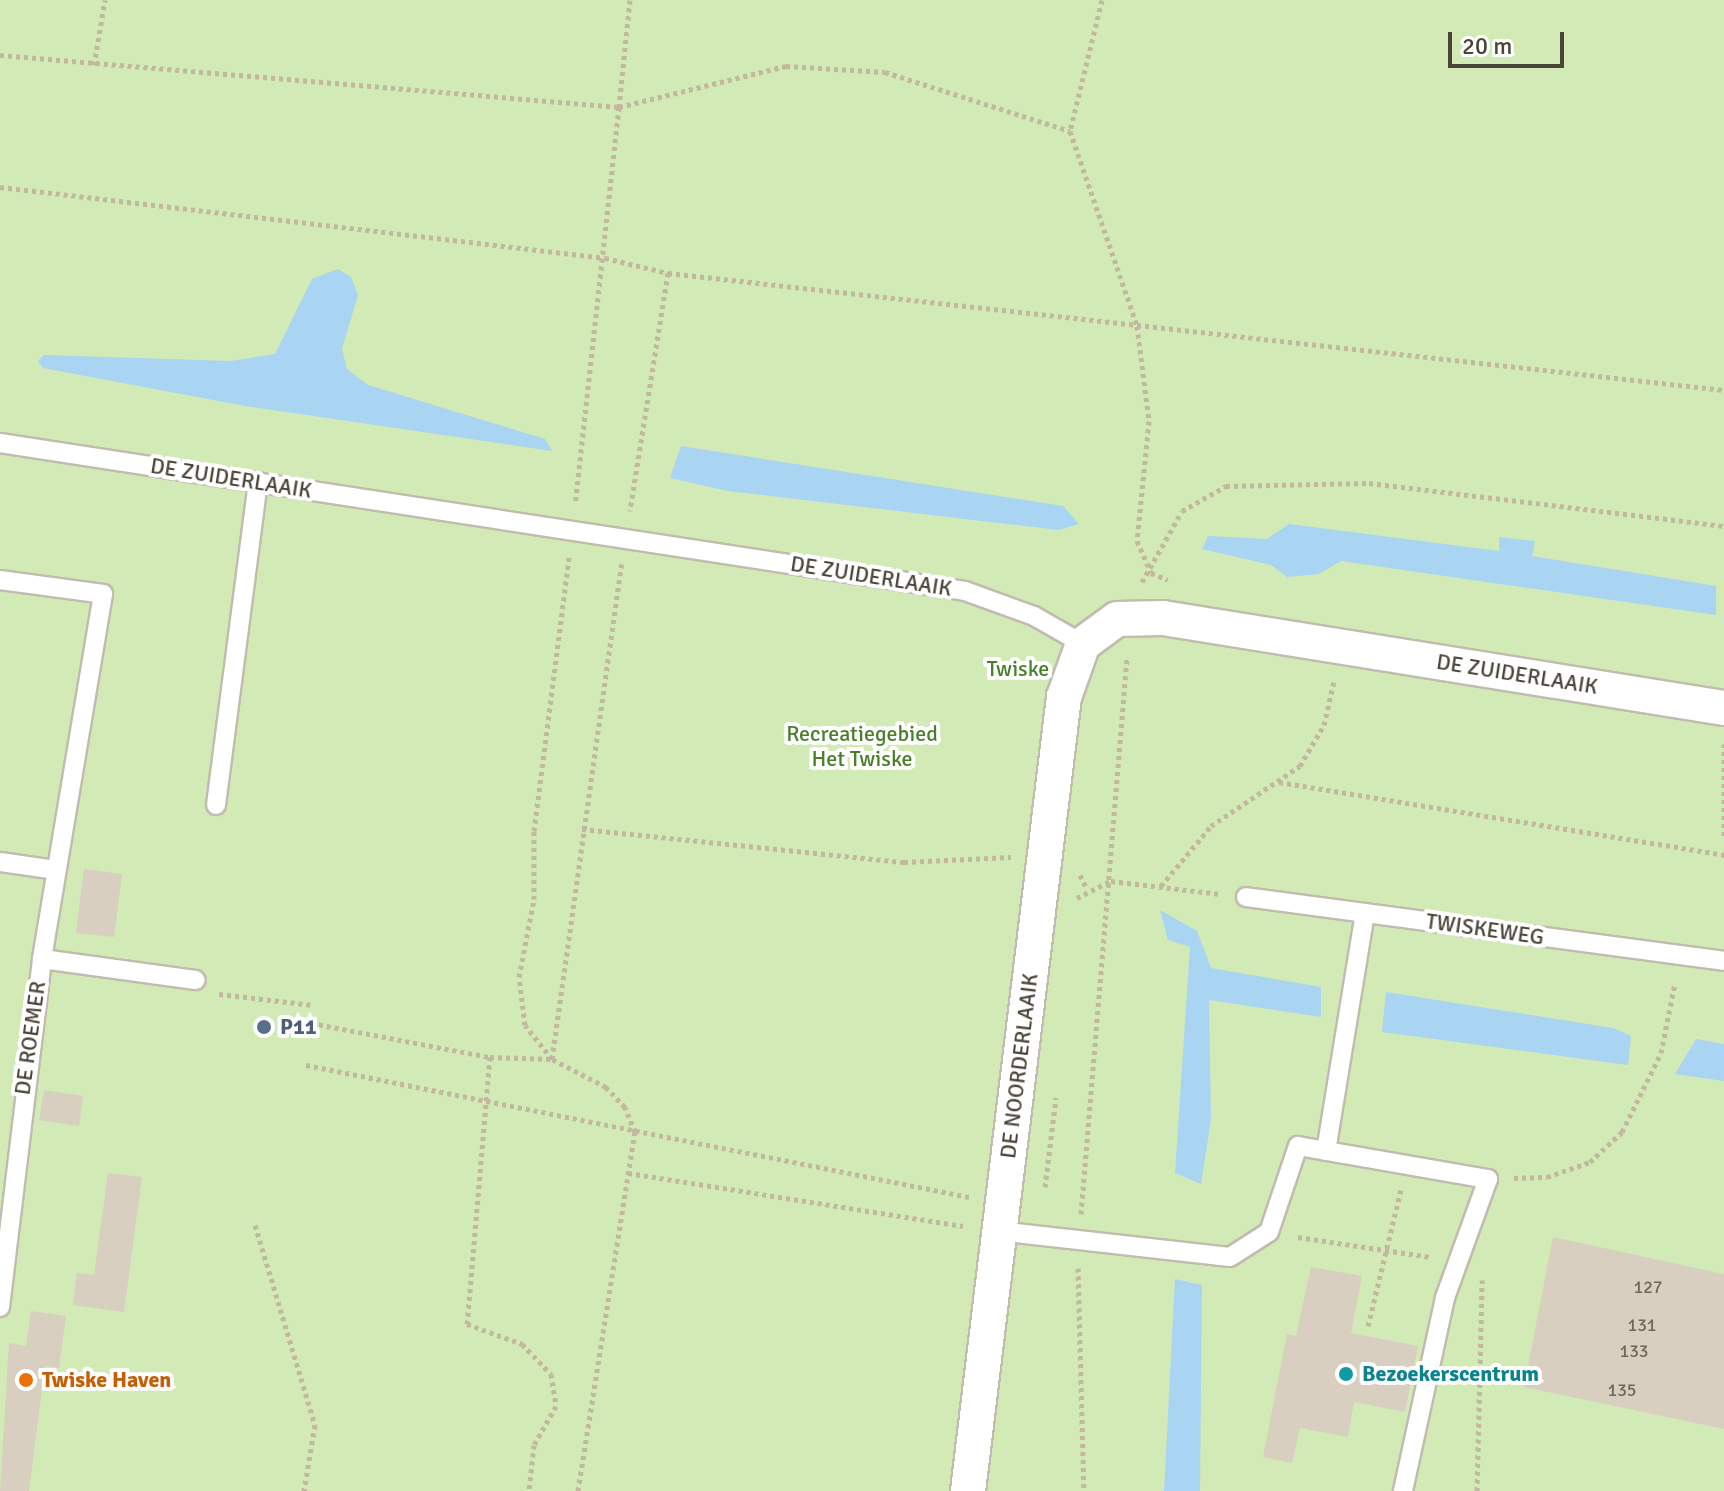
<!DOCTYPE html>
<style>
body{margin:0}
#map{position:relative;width:1724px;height:1491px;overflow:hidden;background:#f6f3ec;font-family:Signika,sans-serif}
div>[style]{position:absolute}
.green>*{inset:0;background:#d2eab5}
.water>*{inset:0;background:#a9d4f2}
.building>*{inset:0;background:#d8cfc1}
.path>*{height:5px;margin-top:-2.5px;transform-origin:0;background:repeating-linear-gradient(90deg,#c4b79f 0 4px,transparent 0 8px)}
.roads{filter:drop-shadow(2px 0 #c2bbae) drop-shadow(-2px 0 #c2bbae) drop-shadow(0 2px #c2bbae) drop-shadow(0 -2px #c2bbae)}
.service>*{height:18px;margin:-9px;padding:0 9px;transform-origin:9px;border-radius:9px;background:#fff}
.minor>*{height:34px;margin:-17px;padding:0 17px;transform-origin:17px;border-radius:17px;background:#fff}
.dots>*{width:22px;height:22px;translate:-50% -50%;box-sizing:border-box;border:4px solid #fff;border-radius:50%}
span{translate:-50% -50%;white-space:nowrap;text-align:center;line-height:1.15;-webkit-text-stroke:8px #fff;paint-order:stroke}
.number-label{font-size:18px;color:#6e675b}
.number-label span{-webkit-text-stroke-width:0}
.street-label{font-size:22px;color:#4b4439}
.park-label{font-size:22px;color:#4a7f2a}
.service-label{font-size:22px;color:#4e5e75;font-weight:700}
.left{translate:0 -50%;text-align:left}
.culture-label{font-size:22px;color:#0d838f;font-weight:700}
.food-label{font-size:22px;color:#c56008;font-weight:700}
.scale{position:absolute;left:1448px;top:32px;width:116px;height:36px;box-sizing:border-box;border:4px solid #4b4439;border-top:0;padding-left:10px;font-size:24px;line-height:28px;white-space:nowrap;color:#4b4439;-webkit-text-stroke:6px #fff;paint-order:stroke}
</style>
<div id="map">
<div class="green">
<div style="clip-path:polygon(0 0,1724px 0,1724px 1491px,0 1491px)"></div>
</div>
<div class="water">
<div style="clip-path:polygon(338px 269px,351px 277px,358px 295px,342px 349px,347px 369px,368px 385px,545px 439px,552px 451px,245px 406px,43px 368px,38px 361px,44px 355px,231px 361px,275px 354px,312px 279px)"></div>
<div style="clip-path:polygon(681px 446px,1063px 506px,1079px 524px,1059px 530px,728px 491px,670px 478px)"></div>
<div style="clip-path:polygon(1289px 524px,1499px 551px,1499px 537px,1535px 541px,1532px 556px,1716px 586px,1716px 615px,1341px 561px,1319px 574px,1287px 577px,1271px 565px,1202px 549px,1208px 536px,1267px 539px)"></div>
<div style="clip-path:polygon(1160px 910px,1197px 931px,1211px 968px,1321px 987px,1321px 1017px,1209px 1000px,1211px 1120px,1201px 1184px,1175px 1173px,1190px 947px,1168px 940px)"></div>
<div style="clip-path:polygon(1386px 992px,1613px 1028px,1631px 1036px,1628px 1065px,1382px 1032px)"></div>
<div style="clip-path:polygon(1696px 1039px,1724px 1044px,1724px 1081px,1675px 1074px)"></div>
<div style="clip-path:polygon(1175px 1279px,1202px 1285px,1200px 1491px,1164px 1491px)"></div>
</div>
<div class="building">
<div style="clip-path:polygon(84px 869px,122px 874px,114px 937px,76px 933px)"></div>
<div style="clip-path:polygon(44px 1090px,83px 1096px,79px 1126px,39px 1120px)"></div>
<div style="clip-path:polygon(108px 1173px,142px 1177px,124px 1312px,73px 1305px,77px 1273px,94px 1275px)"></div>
<div style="clip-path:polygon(1553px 1237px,1724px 1274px,1724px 1429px,1524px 1387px)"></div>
<div style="clip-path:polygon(1311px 1267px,1362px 1276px,1351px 1333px,1418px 1346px,1405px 1412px,1354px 1402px,1348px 1437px,1300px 1428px,1292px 1463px,1263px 1457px,1287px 1334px,1296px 1336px)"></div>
<div style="clip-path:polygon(31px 1311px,66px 1316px,59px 1368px,45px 1366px,29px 1491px,0 1491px,9px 1343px,26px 1346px)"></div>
</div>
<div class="path">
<div style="left:630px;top:0;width:108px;rotate:95.9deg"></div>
<div style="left:619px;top:107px;width:172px;rotate:-13.8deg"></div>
<div style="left:786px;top:66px;width:99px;rotate:3.5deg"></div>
<div style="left:885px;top:72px;width:194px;rotate:17.7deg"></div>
<div style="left:1102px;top:0;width:135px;rotate:103.7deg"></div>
<div style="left:1070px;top:131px;width:206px;rotate:71deg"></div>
<div style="left:1137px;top:326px;width:96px;rotate:82.8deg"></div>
<div style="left:1149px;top:421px;width:121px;rotate:95.7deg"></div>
<div style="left:1137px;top:541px;width:35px;rotate:66deg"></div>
<div style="left:1151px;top:573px;width:18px;rotate:22deg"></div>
<div style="left:0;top:55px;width:621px;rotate:4.8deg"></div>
<div style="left:619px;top:107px;width:398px;rotate:96.3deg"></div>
<div style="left:94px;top:65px;width:66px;rotate:-80.4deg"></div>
<div style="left:0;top:187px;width:609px;rotate:6.69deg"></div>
<div style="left:605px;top:258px;width:65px;rotate:13.4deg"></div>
<div style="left:668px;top:273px;width:241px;rotate:99.1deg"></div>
<div style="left:668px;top:273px;width:1062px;rotate:6.32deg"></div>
<div style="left:1142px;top:582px;width:81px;rotate:-60.6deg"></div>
<div style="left:1182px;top:511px;width:51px;rotate:-29.6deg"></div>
<div style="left:1226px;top:486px;width:143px;rotate:-1.2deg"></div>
<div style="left:1369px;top:483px;width:358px;rotate:6.9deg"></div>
<div style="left:1724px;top:744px;width:93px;rotate:90deg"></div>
<div style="left:1279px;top:782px;width:451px;rotate:9.3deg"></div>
<div style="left:582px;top:829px;width:324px;rotate:5.9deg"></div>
<div style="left:904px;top:862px;width:107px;rotate:-2.7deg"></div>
<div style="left:1080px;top:875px;width:13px;rotate:63deg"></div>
<div style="left:1161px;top:886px;width:78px;rotate:-50.2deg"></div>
<div style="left:1211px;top:826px;width:107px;rotate:-34deg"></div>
<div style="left:1300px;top:766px;width:48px;rotate:-59.7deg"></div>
<div style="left:1324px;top:725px;width:45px;rotate:-77.2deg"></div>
<div style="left:1077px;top:898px;width:38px;rotate:-27deg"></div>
<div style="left:1111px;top:881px;width:110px;rotate:6.8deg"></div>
<div style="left:219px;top:994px;width:95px;rotate:6.7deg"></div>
<div style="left:311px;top:1023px;width:182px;rotate:10.8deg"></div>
<div style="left:490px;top:1057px;width:268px;rotate:94.9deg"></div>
<div style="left:467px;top:1324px;width:59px;rotate:20deg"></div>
<div style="left:522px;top:1344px;width:42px;rotate:46deg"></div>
<div style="left:551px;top:1374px;width:32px;rotate:81deg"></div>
<div style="left:556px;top:1406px;width:45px;rotate:119.4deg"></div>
<div style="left:534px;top:1445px;width:46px;rotate:96.2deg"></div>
<div style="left:490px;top:1057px;width:61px;rotate:1.9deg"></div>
<div style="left:552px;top:1059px;width:43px;rotate:-128.5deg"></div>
<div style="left:525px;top:1025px;width:48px;rotate:-97.1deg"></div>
<div style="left:519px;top:977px;width:79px;rotate:-79.1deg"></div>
<div style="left:534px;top:899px;width:68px;rotate:-90deg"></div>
<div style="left:534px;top:831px;width:276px;rotate:-82.7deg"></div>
<div style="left:306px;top:1065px;width:676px;rotate:11.26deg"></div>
<div style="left:628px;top:1173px;width:339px;rotate:9deg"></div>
<div style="left:1514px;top:1178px;width:33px;rotate:-2deg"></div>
<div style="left:1547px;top:1177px;width:46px;rotate:-19.2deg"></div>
<div style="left:1590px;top:1162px;width:44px;rotate:-43.2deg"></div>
<div style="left:1622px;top:1132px;width:88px;rotate:-63.7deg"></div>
<div style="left:1661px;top:1053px;width:71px;rotate:-78.7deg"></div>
<div style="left:1045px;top:1187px;width:90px;rotate:-83deg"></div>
<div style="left:1081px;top:1214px;width:558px;rotate:-85.27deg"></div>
<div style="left:255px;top:1225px;width:209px;rotate:73.3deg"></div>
<div style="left:315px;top:1425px;width:67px;rotate:99.5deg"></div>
<div style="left:1298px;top:1237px;width:134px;rotate:8.6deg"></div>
<div style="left:1078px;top:1268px;width:223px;rotate:88.5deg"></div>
<div style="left:1368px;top:1326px;width:140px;rotate:-76.4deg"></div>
<div style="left:578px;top:1491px;width:363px;rotate:-81deg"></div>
<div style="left:635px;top:1132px;width:27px;rotate:-112deg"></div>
<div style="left:625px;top:1107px;width:28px;rotate:-134deg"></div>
<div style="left:606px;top:1087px;width:61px;rotate:-152.6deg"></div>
<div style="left:552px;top:1059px;width:500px;rotate:-82deg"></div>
<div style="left:1477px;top:1491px;width:211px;rotate:-88.6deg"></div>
</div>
<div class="roads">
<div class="service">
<div style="left:0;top:443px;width:976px;rotate:8.72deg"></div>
<div style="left:965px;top:591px;width:73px;rotate:19.9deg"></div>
<div style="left:1034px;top:616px;width:56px;rotate:29.7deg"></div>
<div style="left:0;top:580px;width:104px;rotate:7.7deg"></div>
<div style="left:103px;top:594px;width:370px;rotate:99.5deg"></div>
<div style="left:216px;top:805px;width:326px;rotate:-82.6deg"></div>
<div style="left:0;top:862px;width:57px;rotate:8.1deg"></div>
<div style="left:1246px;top:897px;width:482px;rotate:7.6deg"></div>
<div style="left:1326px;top:1151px;width:241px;rotate:-80.7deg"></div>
<div style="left:998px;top:1231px;width:233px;rotate:6.4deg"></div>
<div style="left:1230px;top:1257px;width:46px;rotate:-32.7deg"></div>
<div style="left:1269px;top:1232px;width:91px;rotate:-71.4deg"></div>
<div style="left:1298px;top:1146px;width:193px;rotate:9.9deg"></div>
<div style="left:1488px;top:1179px;width:127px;rotate:109.9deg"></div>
<div style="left:1445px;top:1298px;width:198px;rotate:102.3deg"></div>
<div style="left:0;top:1307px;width:351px;rotate:-83.1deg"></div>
<div style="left:42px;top:959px;width:155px;rotate:7.8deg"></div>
</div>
<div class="minor">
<div style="left:968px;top:1491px;width:800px;rotate:-83.11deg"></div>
<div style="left:1064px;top:697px;width:56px;rotate:-70.3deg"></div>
<div style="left:1083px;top:644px;width:42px;rotate:-36.3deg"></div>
<div style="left:1117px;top:619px;width:46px;rotate:-1.2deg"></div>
<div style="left:1163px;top:618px;width:568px;rotate:9.11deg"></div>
</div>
</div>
<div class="dots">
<div style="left:264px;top:1027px;background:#5c6f8a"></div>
<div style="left:1346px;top:1374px;background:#0f9aa8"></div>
<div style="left:26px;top:1380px;background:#e8710a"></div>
</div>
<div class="number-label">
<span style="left:1648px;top:1287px">127</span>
<span style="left:1642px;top:1325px">131</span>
<span style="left:1634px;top:1351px">133</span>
<span style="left:1622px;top:1390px">135</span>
</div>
<div class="street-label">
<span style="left:231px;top:478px;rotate:9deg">DE ZUIDERLAAIK</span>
<span style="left:871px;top:576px;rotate:9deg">DE ZUIDERLAAIK</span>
<span style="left:1517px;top:674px;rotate:9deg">DE ZUIDERLAAIK</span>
<span style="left:1485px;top:929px;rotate:8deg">TWISKEWEG</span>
<span style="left:30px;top:1038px;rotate:-82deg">DE ROEMER</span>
<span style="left:1019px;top:1066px;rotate:-83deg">DE NOORDERLAAIK</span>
</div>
<div class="park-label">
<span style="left:1018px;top:669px">Twiske</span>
<span style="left:862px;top:746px">Recreatiegebied<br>Het Twiske</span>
</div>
<div class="service-label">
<span class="left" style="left:280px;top:1027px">P11</span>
</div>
<div class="culture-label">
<span class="left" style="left:1362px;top:1374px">Bezoekerscentrum</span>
</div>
<div class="food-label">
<span class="left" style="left:42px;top:1380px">Twiske Haven</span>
</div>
<div class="scale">20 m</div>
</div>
